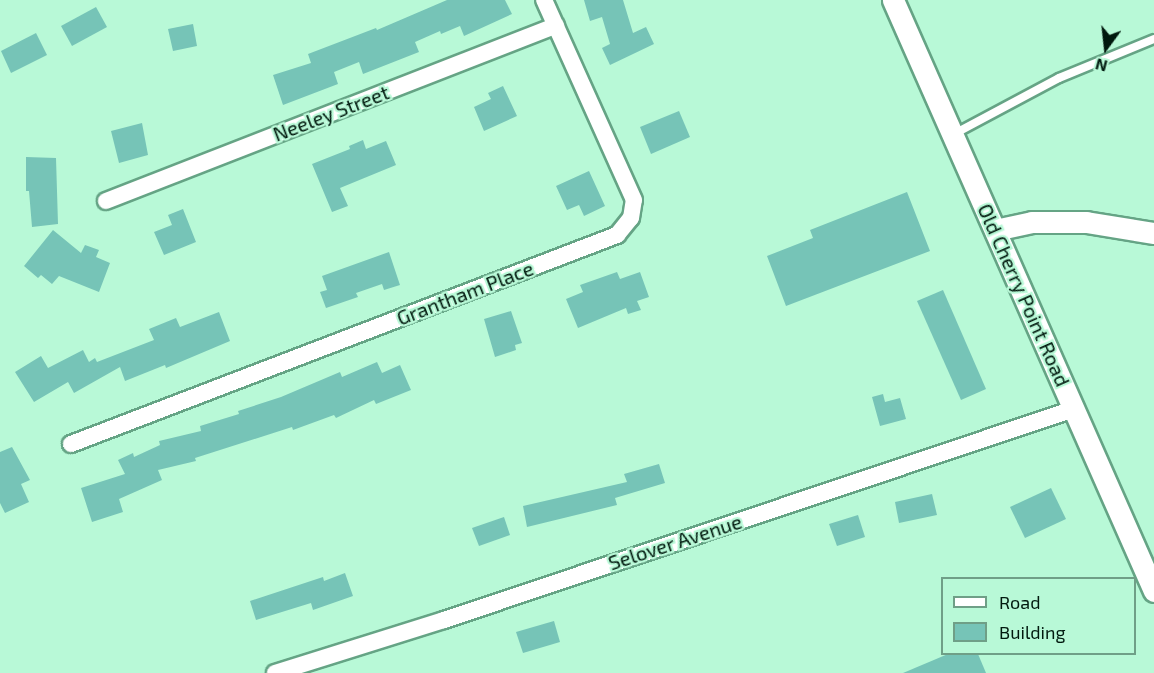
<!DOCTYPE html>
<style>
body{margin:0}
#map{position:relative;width:1154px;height:673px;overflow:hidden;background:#b8f9d7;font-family:"Exo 2",sans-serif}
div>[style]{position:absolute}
.building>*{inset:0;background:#76c4b7}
.roads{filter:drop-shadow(2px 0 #65a485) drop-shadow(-2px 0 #65a485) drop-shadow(0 2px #65a485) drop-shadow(0 -2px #65a485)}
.service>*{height:8px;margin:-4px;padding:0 4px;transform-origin:4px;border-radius:4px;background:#fff}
.minor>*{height:16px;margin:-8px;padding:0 8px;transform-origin:8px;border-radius:8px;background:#fff}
.tertiary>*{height:21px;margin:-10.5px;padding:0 10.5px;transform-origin:10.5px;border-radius:10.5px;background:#fff}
span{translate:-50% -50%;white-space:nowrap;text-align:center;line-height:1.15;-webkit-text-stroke:4.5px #b8f9d7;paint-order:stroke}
.street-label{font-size:20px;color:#01190e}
.legend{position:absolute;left:941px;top:577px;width:195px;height:78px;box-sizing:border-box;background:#b8f9d7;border:2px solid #6f9f87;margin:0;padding:8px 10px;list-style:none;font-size:18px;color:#01190e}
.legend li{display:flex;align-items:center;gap:12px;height:30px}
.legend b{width:30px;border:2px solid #6f9f87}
.north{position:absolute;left:1076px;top:18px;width:60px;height:60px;-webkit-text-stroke:4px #b8f9d7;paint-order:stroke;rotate:195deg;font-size:16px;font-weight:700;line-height:24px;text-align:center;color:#01190e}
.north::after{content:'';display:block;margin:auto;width:21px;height:27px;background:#01190e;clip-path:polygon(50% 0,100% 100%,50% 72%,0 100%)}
</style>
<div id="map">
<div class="building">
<div style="clip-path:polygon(447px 0,505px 0,512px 14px,464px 36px,460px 26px,441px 34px,440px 31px,415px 42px,419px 52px,363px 74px,359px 62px,334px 72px,338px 84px,283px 105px,273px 75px,311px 63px,308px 54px,376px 28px,377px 30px)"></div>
<div style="clip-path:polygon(584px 0,623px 0,633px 33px,646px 27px,654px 44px,610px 65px,602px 48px,610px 44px,602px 17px,590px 21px)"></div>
<div style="clip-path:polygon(96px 7px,107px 27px,72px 46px,61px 26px)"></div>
<div style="clip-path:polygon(193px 24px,197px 46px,173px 51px,168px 29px)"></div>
<div style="clip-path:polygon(36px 33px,47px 55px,11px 73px,1px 51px)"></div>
<div style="clip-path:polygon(503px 86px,517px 116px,484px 131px,474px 107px,491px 99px,488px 93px)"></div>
<div style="clip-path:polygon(679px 111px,690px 137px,651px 154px,640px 127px)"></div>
<div style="clip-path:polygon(142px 123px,148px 155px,119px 163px,111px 131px)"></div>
<div style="clip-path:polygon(363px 140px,366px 149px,386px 141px,396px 165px,340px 188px,348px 206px,332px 212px,312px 164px,350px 149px,349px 146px)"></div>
<div style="clip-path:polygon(26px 157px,56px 158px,58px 224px,32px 227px,29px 191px,26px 191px)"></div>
<div style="clip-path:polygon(589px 171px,605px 206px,584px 216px,579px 205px,567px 210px,556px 186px)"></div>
<div style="clip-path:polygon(907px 192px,930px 251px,786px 306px,767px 256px,813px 238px,810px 230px)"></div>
<div style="clip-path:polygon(183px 209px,196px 242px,164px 255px,154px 232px,172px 225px,168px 215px)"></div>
<div style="clip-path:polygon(53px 230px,81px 253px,85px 245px,99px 250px,96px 257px,110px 263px,99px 292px,59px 276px,52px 284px,41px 275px,38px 278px,24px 266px)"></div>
<div style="clip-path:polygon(389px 252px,400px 285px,384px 290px,382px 284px,356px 293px,358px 297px,326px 308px,320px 292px,327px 290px,322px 276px)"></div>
<div style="clip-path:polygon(617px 272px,620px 279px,640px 272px,649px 297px,637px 301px,641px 310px,628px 314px,626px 308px,578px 328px,566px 299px,583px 292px,580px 285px)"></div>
<div style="clip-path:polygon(943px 290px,986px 389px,961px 400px,917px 301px)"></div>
<div style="clip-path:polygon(511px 311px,522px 343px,515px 345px,516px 350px,495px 357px,484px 319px)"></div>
<div style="clip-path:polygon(219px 312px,230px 341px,166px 368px,165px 365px,125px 381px,120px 367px,74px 393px,68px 382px,34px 402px,15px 372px,41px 356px,48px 368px,83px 350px,89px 362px,95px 358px,97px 362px,154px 340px,149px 329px,176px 318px,180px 327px)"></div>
<div style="clip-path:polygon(377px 362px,382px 373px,400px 365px,411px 390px,376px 404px,374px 400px,336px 418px,334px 415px,293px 430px,292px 427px,195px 458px,196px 461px,158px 470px,162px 480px,119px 499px,123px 512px,92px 522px,81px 488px,125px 474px,118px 460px,133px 453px,134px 457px,160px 445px,159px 441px,201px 431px,200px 426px,239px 414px,238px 411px,281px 397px,340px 372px,342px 377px)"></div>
<div style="clip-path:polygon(883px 394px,885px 402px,900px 398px,906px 419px,880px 426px,872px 397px)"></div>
<div style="clip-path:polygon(12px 447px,30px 480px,21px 484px,29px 502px,5px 513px,0 503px,0 452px)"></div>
<div style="clip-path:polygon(659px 464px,665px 483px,615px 498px,617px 505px,527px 527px,523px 506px,627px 482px,624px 474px)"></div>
<div style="clip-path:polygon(1051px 488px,1066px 519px,1025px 538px,1010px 507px)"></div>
<div style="clip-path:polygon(932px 494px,937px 515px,899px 523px,895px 502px)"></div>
<div style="clip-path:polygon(858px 515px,865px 537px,837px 546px,829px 524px)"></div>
<div style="clip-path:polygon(504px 517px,510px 535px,479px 546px,472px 528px)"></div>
<div style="clip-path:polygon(345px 573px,353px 596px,313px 610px,311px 603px,256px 620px,250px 601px,323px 577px,324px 581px)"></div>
<div style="clip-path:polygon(554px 621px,560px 642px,523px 653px,516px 632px)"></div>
<div style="clip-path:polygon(948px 654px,978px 654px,986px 673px,903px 673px)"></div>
</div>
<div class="roads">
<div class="service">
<div style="left:954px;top:134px;width:119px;rotate:-28.1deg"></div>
<div style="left:1059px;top:78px;width:103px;rotate:-22.3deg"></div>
</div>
<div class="minor">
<div style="left:106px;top:201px;width:483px;rotate:-21.3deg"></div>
<div style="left:71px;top:444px;width:585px;rotate:-20.95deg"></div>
<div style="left:617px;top:235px;width:22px;rotate:-51deg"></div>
<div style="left:631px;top:218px;width:18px;rotate:-81deg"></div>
<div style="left:634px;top:200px;width:219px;rotate:-114.2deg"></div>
<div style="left:275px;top:673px;width:177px;rotate:-17.4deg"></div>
<div style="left:444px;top:620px;width:664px;rotate:-18.52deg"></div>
</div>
<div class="tertiary">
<div style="left:893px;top:0;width:646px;rotate:66.17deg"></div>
<div style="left:995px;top:230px;width:38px;rotate:-12deg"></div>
<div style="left:1032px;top:222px;width:54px"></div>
<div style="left:1086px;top:222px;width:69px;rotate:9.2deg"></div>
</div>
</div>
<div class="street-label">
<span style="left:331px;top:113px;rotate:-21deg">Neeley Street</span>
<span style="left:465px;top:293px;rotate:-21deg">Grantham Place</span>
<span style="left:1024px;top:295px;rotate:66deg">Old Cherry Point Road</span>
<span style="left:675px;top:542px;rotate:-18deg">Selover Avenue</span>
</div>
<ul class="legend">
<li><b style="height:8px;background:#fff"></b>Road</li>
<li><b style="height:16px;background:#76c4b7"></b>Building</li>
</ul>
<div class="north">N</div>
</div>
